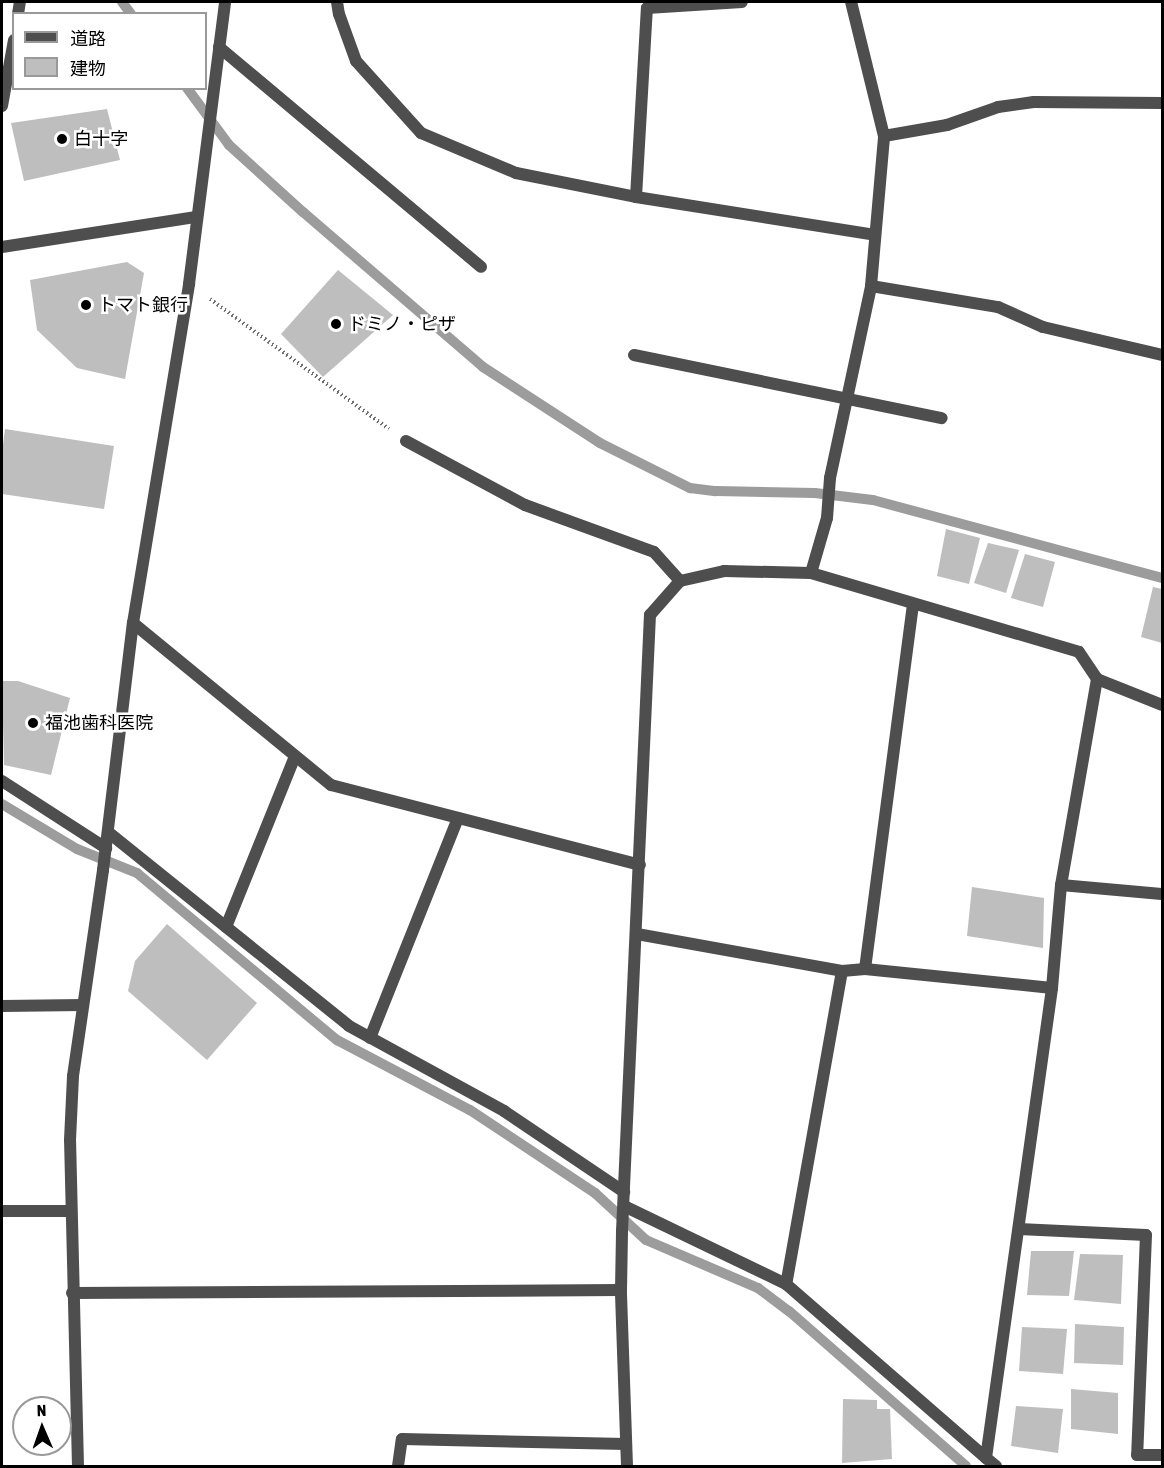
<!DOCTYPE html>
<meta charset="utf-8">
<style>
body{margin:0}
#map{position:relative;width:1164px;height:1468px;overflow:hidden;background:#fff;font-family:"Asap Condensed","Noto Sans JP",sans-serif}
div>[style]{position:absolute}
.stream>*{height:10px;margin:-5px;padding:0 5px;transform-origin:5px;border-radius:5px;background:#9c9c9c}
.building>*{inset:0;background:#bebebe}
.path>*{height:4px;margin-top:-2px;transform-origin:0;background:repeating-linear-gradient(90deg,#707070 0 1.5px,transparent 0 4.5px)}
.minor>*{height:12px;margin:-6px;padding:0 6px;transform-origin:6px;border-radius:6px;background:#4e4e4e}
.tertiary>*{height:12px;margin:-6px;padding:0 6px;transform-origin:6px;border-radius:6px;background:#4e4e4e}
.dots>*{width:16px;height:16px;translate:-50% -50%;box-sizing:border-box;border:3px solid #fff;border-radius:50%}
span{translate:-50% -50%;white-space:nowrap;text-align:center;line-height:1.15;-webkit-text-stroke:5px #fff;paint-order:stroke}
.poi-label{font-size:18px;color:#000}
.left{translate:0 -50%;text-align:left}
.frame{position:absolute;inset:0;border:3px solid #000;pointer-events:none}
.legend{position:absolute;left:12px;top:12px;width:195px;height:78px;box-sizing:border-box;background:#fff;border:2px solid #999;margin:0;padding:8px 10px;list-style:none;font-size:18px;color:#000}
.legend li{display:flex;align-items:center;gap:12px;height:30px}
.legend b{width:30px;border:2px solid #999}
.north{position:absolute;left:12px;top:1396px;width:60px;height:60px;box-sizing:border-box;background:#fff;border:2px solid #999;border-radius:50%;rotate:358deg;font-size:16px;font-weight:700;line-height:24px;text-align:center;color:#000}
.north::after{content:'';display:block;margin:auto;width:21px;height:27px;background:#000;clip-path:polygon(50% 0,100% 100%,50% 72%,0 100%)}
</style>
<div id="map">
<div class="stream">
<div style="left:122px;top:2px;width:15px;rotate:53deg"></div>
<div style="left:187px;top:88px;width:71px;rotate:53.6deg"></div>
<div style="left:229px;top:145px;width:100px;rotate:42.2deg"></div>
<div style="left:303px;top:212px;width:238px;rotate:40.7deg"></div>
<div style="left:483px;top:367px;width:140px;rotate:33deg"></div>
<div style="left:600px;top:443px;width:101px;rotate:26.6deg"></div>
<div style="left:690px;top:488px;width:26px;rotate:7deg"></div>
<div style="left:716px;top:491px;width:99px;rotate:1.2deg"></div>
<div style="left:815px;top:493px;width:58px;rotate:6.9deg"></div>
<div style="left:873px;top:500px;width:299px;rotate:15.1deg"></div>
<div style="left:2px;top:804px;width:87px;rotate:31deg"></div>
<div style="left:77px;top:849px;width:65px;rotate:21.8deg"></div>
<div style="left:137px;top:873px;width:261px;rotate:39.9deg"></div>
<div style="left:337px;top:1040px;width:150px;rotate:27.8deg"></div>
<div style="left:470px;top:1110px;width:150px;rotate:33.6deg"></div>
<div style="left:595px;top:1193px;width:69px;rotate:42.7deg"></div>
<div style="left:646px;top:1240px;width:122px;rotate:23.2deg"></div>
<div style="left:758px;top:1288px;width:39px;rotate:37deg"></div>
<div style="left:789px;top:1311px;width:235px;rotate:41.2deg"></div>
</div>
<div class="building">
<div style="clip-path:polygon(107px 109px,120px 160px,24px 181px,11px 123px)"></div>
<div style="clip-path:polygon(127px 262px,144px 273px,125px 379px,77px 368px,37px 330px,30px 280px)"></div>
<div style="clip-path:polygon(338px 270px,393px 315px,323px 377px,281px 334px)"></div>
<div style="clip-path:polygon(5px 429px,114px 446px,104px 509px,2px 494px,2px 453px)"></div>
<div style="clip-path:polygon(946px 529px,980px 538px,969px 584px,937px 576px)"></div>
<div style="clip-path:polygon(988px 543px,1019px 550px,1006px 593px,974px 583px)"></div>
<div style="clip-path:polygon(1025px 554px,1055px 562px,1043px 607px,1011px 598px)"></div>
<div style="clip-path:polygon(1153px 587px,1162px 589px,1162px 643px,1141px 637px)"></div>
<div style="clip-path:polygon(2px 681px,18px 681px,70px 698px,51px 775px,4px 765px)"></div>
<div style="clip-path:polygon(972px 887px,1044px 898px,1043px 948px,967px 936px)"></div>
<div style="clip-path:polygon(167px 924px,257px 1003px,207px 1060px,128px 991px,135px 961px)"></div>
<div style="clip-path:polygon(1031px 1251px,1074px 1251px,1069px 1296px,1027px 1295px)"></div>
<div style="clip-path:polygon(1080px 1254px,1123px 1255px,1121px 1304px,1074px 1300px)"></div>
<div style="clip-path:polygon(1075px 1324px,1124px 1327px,1123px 1365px,1074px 1363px)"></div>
<div style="clip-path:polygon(1022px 1327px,1067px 1329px,1063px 1374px,1019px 1371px)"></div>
<div style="clip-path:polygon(1071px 1389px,1118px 1393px,1118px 1434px,1071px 1429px)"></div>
<div style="clip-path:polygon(843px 1399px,877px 1400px,877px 1409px,890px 1409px,892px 1459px,842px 1463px)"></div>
<div style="clip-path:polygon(1016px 1406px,1063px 1409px,1058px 1453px,1011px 1446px)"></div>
</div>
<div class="path">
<div style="left:210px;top:299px;width:221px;rotate:36deg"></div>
</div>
<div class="minor">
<div style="left:337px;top:2px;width:12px;rotate:81deg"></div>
<div style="left:339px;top:14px;width:50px;rotate:70.1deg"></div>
<div style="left:356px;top:61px;width:97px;rotate:47.9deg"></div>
<div style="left:421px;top:133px;width:103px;rotate:22.8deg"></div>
<div style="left:516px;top:173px;width:122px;rotate:11.3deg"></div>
<div style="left:636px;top:197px;width:242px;rotate:9deg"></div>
<div style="left:18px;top:14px;width:12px;rotate:-81deg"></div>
<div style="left:219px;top:47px;width:342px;rotate:40deg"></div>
<div style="left:2px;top:106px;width:67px;rotate:-79.7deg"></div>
<div style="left:884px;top:136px;width:64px;rotate:-9.9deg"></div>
<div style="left:947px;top:125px;width:54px;rotate:-19.4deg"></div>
<div style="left:998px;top:107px;width:36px;rotate:-8deg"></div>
<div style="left:1034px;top:102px;width:128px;rotate:0.4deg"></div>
<div style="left:636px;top:197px;width:189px;rotate:-86.7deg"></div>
<div style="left:647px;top:8px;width:95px;rotate:-3.6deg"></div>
<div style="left:2px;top:247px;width:195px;rotate:-8.8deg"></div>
<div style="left:871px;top:286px;width:129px;rotate:9.4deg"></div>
<div style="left:998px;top:307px;width:49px;rotate:24deg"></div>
<div style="left:1043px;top:327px;width:122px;rotate:13.2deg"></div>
<div style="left:634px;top:355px;width:314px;rotate:11.6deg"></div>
<div style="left:406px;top:441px;width:135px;rotate:28.3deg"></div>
<div style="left:525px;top:505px;width:137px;rotate:20deg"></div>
<div style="left:654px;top:552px;width:39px;rotate:48deg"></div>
<div style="left:811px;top:573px;width:57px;rotate:-73.8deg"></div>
<div style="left:827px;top:518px;width:40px;rotate:-85.7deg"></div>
<div style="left:830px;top:478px;width:196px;rotate:-77.9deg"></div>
<div style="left:871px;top:286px;width:151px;rotate:-85deg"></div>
<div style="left:884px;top:136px;width:138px;rotate:-103.8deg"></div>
<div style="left:133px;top:623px;width:256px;rotate:39.3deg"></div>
<div style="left:331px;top:785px;width:319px;rotate:14.5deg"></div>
<div style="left:1097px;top:679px;width:209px;rotate:99.9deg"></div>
<div style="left:1061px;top:885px;width:101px;rotate:5.1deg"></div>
<div style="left:2px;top:781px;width:124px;rotate:32.8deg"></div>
<div style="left:108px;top:832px;width:309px;rotate:38.8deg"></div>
<div style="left:349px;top:1026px;width:177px;rotate:28.7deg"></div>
<div style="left:504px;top:1111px;width:145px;rotate:34deg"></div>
<div style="left:226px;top:927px;width:184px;rotate:-68deg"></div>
<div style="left:637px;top:934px;width:208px;rotate:10.2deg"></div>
<div style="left:865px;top:969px;width:368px;rotate:-82.5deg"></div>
<div style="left:1052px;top:988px;width:188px;rotate:-174.2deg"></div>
<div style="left:865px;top:969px;width:23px;rotate:175deg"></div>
<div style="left:842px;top:971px;width:318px;rotate:100.1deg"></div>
<div style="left:786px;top:1284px;width:265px;rotate:41deg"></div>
<div style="left:986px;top:1458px;width:475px;rotate:-82deg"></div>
<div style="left:1052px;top:988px;width:103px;rotate:-85deg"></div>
<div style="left:2px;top:1006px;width:81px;rotate:-0.7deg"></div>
<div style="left:370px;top:1038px;width:237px;rotate:-68.2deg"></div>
<div style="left:624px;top:1206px;width:180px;rotate:25.7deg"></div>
<div style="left:2px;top:1211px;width:69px"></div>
<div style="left:1019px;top:1229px;width:127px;rotate:2.7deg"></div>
<div style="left:1146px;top:1235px;width:220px;rotate:92.3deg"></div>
<div style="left:1137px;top:1455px;width:25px"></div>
<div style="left:72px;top:1293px;width:549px;rotate:-0.31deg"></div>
<div style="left:986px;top:1458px;width:13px;rotate:39deg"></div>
<div style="left:398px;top:1466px;width:27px;rotate:-82deg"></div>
<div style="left:402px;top:1439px;width:224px;rotate:1.3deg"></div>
<div style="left:627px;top:1466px;width:176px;rotate:-92deg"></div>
<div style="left:621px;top:1290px;width:59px;rotate:-89deg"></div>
<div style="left:622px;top:1231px;width:617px;rotate:-87.4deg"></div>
<div style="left:650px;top:615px;width:45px;rotate:-48.6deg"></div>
<div style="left:680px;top:581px;width:45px;rotate:-12.8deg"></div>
<div style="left:724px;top:571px;width:87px;rotate:1.3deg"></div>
<div style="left:811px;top:573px;width:279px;rotate:16.4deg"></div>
<div style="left:1079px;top:652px;width:32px;rotate:56deg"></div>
<div style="left:1097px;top:679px;width:70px;rotate:21.8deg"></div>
</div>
<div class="tertiary">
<div style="left:78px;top:1466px;width:326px;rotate:-91.4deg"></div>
<div style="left:70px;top:1140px;width:64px;rotate:-87.3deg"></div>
<div style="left:73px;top:1076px;width:208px;rotate:-81.7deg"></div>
<div style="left:103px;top:870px;width:249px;rotate:-83.1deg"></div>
<div style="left:133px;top:623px;width:344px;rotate:-80.6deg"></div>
<div style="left:189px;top:284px;width:284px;rotate:-82.7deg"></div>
</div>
<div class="dots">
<div style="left:62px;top:139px;background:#000"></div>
<div style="left:86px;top:305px;background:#000"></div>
<div style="left:336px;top:324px;background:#000"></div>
<div style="left:33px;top:723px;background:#000"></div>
</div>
<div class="poi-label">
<span class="left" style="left:74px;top:139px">白十字</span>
<span class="left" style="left:98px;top:305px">トマト銀行</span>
<span class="left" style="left:348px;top:324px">ドミノ・ピザ</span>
<span class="left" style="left:45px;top:723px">福池歯科医院</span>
</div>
<div class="frame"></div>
<ul class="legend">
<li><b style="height:8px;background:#4e4e4e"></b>道路</li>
<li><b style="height:16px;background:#bebebe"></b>建物</li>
</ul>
<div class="north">N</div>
</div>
